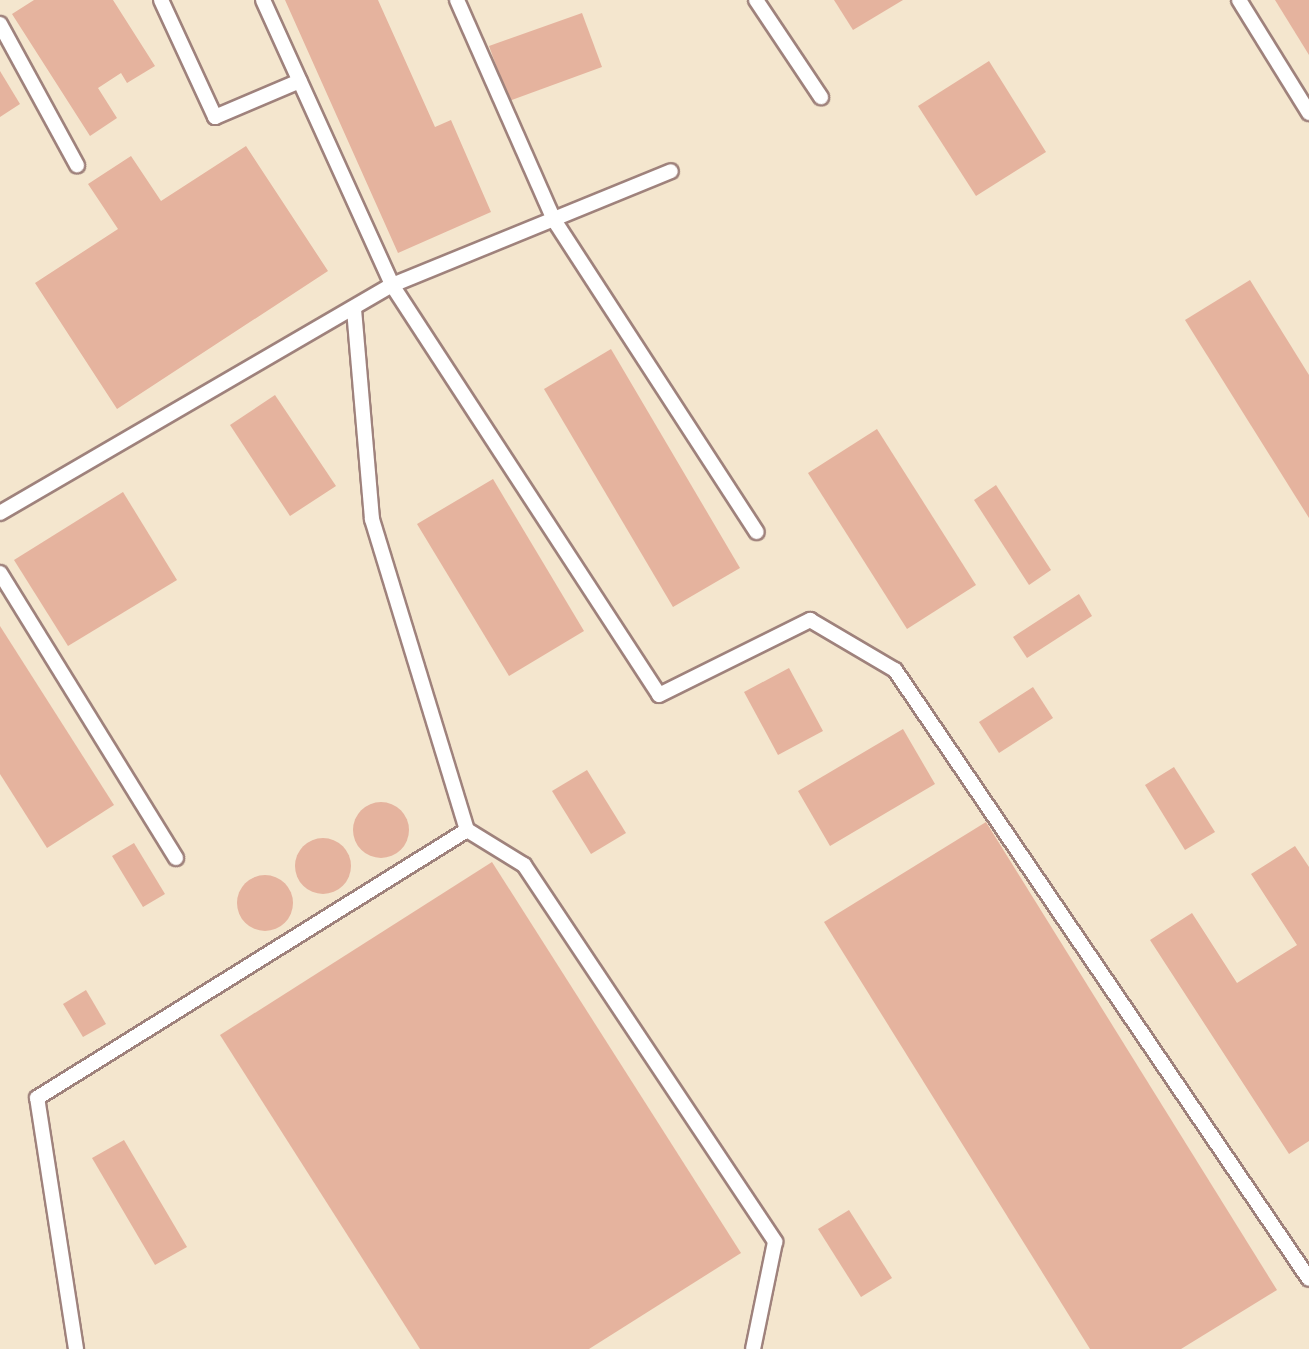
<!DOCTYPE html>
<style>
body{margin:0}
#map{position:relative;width:1309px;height:1349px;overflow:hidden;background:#f4e6ce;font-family:Pangolin,sans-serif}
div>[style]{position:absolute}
.building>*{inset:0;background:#e5b39e}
.round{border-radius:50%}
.roads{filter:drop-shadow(2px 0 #9f827c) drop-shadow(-2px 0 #9f827c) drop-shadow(0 2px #9f827c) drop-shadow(0 -2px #9f827c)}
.lane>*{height:14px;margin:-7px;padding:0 7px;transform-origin:7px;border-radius:7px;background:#fff}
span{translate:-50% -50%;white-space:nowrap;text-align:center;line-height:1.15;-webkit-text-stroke:5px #fdfcf7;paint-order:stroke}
</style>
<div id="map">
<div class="building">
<div style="clip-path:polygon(34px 0,113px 0,155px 66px,127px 83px,121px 73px,98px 88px,117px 118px,90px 136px,12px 14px)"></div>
<div style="clip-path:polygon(285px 0,378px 0,435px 127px,451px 120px,491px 212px,398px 253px)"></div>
<div style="clip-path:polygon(834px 0,903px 0,853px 30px)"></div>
<div style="clip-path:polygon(1275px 0,1309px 0,1309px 55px)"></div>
<div style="clip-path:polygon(582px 13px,602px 67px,509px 101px,489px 46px)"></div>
<div style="clip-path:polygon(989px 61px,1046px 152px,976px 196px,918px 106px)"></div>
<div style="clip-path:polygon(0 71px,20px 104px,0 117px)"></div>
<div style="clip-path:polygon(246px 146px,328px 271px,117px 409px,35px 283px,118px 229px,88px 184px,131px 156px,161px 201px)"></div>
<div style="clip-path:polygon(1250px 280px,1309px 375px,1309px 518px,1185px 320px)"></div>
<div style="clip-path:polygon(611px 349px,740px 568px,673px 607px,544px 389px)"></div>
<div style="clip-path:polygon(275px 395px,336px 486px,290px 516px,230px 425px)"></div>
<div style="clip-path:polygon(877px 429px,976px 585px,907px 629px,808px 473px)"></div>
<div style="clip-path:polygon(493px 479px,584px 631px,509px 676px,417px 524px)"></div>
<div style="clip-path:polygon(996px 485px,1051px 570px,1029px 585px,974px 500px)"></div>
<div style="clip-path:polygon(123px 492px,177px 580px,68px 646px,14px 560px)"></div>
<div style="clip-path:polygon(1079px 594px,1092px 616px,1027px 658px,1013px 637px)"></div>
<div style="clip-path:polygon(0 626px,114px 805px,47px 848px,0 774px)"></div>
<div style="clip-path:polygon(789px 668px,823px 731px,778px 755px,744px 692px)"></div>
<div style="clip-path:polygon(1033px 687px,1053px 718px,999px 753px,979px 722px)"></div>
<div style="clip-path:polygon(903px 729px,935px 784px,830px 846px,798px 791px)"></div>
<div style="clip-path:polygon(1174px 767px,1215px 832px,1185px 850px,1145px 785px)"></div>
<div style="clip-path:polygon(587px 770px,626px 833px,591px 854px,552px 791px)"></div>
<div class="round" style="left:353px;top:802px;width:56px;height:56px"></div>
<div style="clip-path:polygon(986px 822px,1277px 1290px,1181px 1349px,1090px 1349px,824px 922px)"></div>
<div class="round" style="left:295px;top:838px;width:56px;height:56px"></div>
<div style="clip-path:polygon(134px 843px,165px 894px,143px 907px,112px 856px)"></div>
<div style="clip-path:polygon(1295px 846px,1309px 867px,1309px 1141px,1289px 1154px,1150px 940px,1192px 913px,1237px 983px,1297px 945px,1251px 874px)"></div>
<div style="clip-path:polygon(492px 862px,741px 1253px,589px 1349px,420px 1349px,220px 1035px)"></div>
<div class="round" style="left:237px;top:875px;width:56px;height:56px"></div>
<div style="clip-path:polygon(86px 990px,106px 1024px,83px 1037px,63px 1004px)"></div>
<div style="clip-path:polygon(124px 1140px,187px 1247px,155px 1265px,92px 1158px)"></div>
<div style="clip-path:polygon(849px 1210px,892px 1278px,861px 1297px,818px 1229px)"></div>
</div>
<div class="roads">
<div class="lane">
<div style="left:161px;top:0;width:129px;rotate:65.2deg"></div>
<div style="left:215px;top:117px;width:92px;rotate:-23deg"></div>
<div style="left:263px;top:0;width:313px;rotate:65.6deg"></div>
<div style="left:392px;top:285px;width:489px;rotate:56.9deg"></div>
<div style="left:659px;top:695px;width:169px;rotate:-26.4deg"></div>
<div style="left:810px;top:620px;width:99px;rotate:30.5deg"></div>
<div style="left:895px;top:670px;width:736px;rotate:55.79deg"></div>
<div style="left:457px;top:0;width:240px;rotate:66.2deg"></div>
<div style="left:554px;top:220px;width:372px;rotate:57deg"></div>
<div style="left:756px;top:0;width:117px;rotate:56.2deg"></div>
<div style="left:1239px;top:0;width:133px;rotate:58.2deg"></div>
<div style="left:0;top:24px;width:161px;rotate:61.4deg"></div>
<div style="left:0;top:513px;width:453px;rotate:-30.2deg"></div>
<div style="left:392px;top:285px;width:301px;rotate:-22.2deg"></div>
<div style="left:0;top:573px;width:335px;rotate:58.3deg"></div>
<div style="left:467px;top:830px;width:67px;rotate:31.6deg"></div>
<div style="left:524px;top:865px;width:453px;rotate:56.3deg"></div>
<div style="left:775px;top:1242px;width:109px;rotate:101.6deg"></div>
<div style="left:76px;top:1349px;width:254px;rotate:-98.8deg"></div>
<div style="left:37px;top:1098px;width:507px;rotate:-31.93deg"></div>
<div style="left:467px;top:830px;width:325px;rotate:-107deg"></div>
<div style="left:372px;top:519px;width:212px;rotate:-94.9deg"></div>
</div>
</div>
</div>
